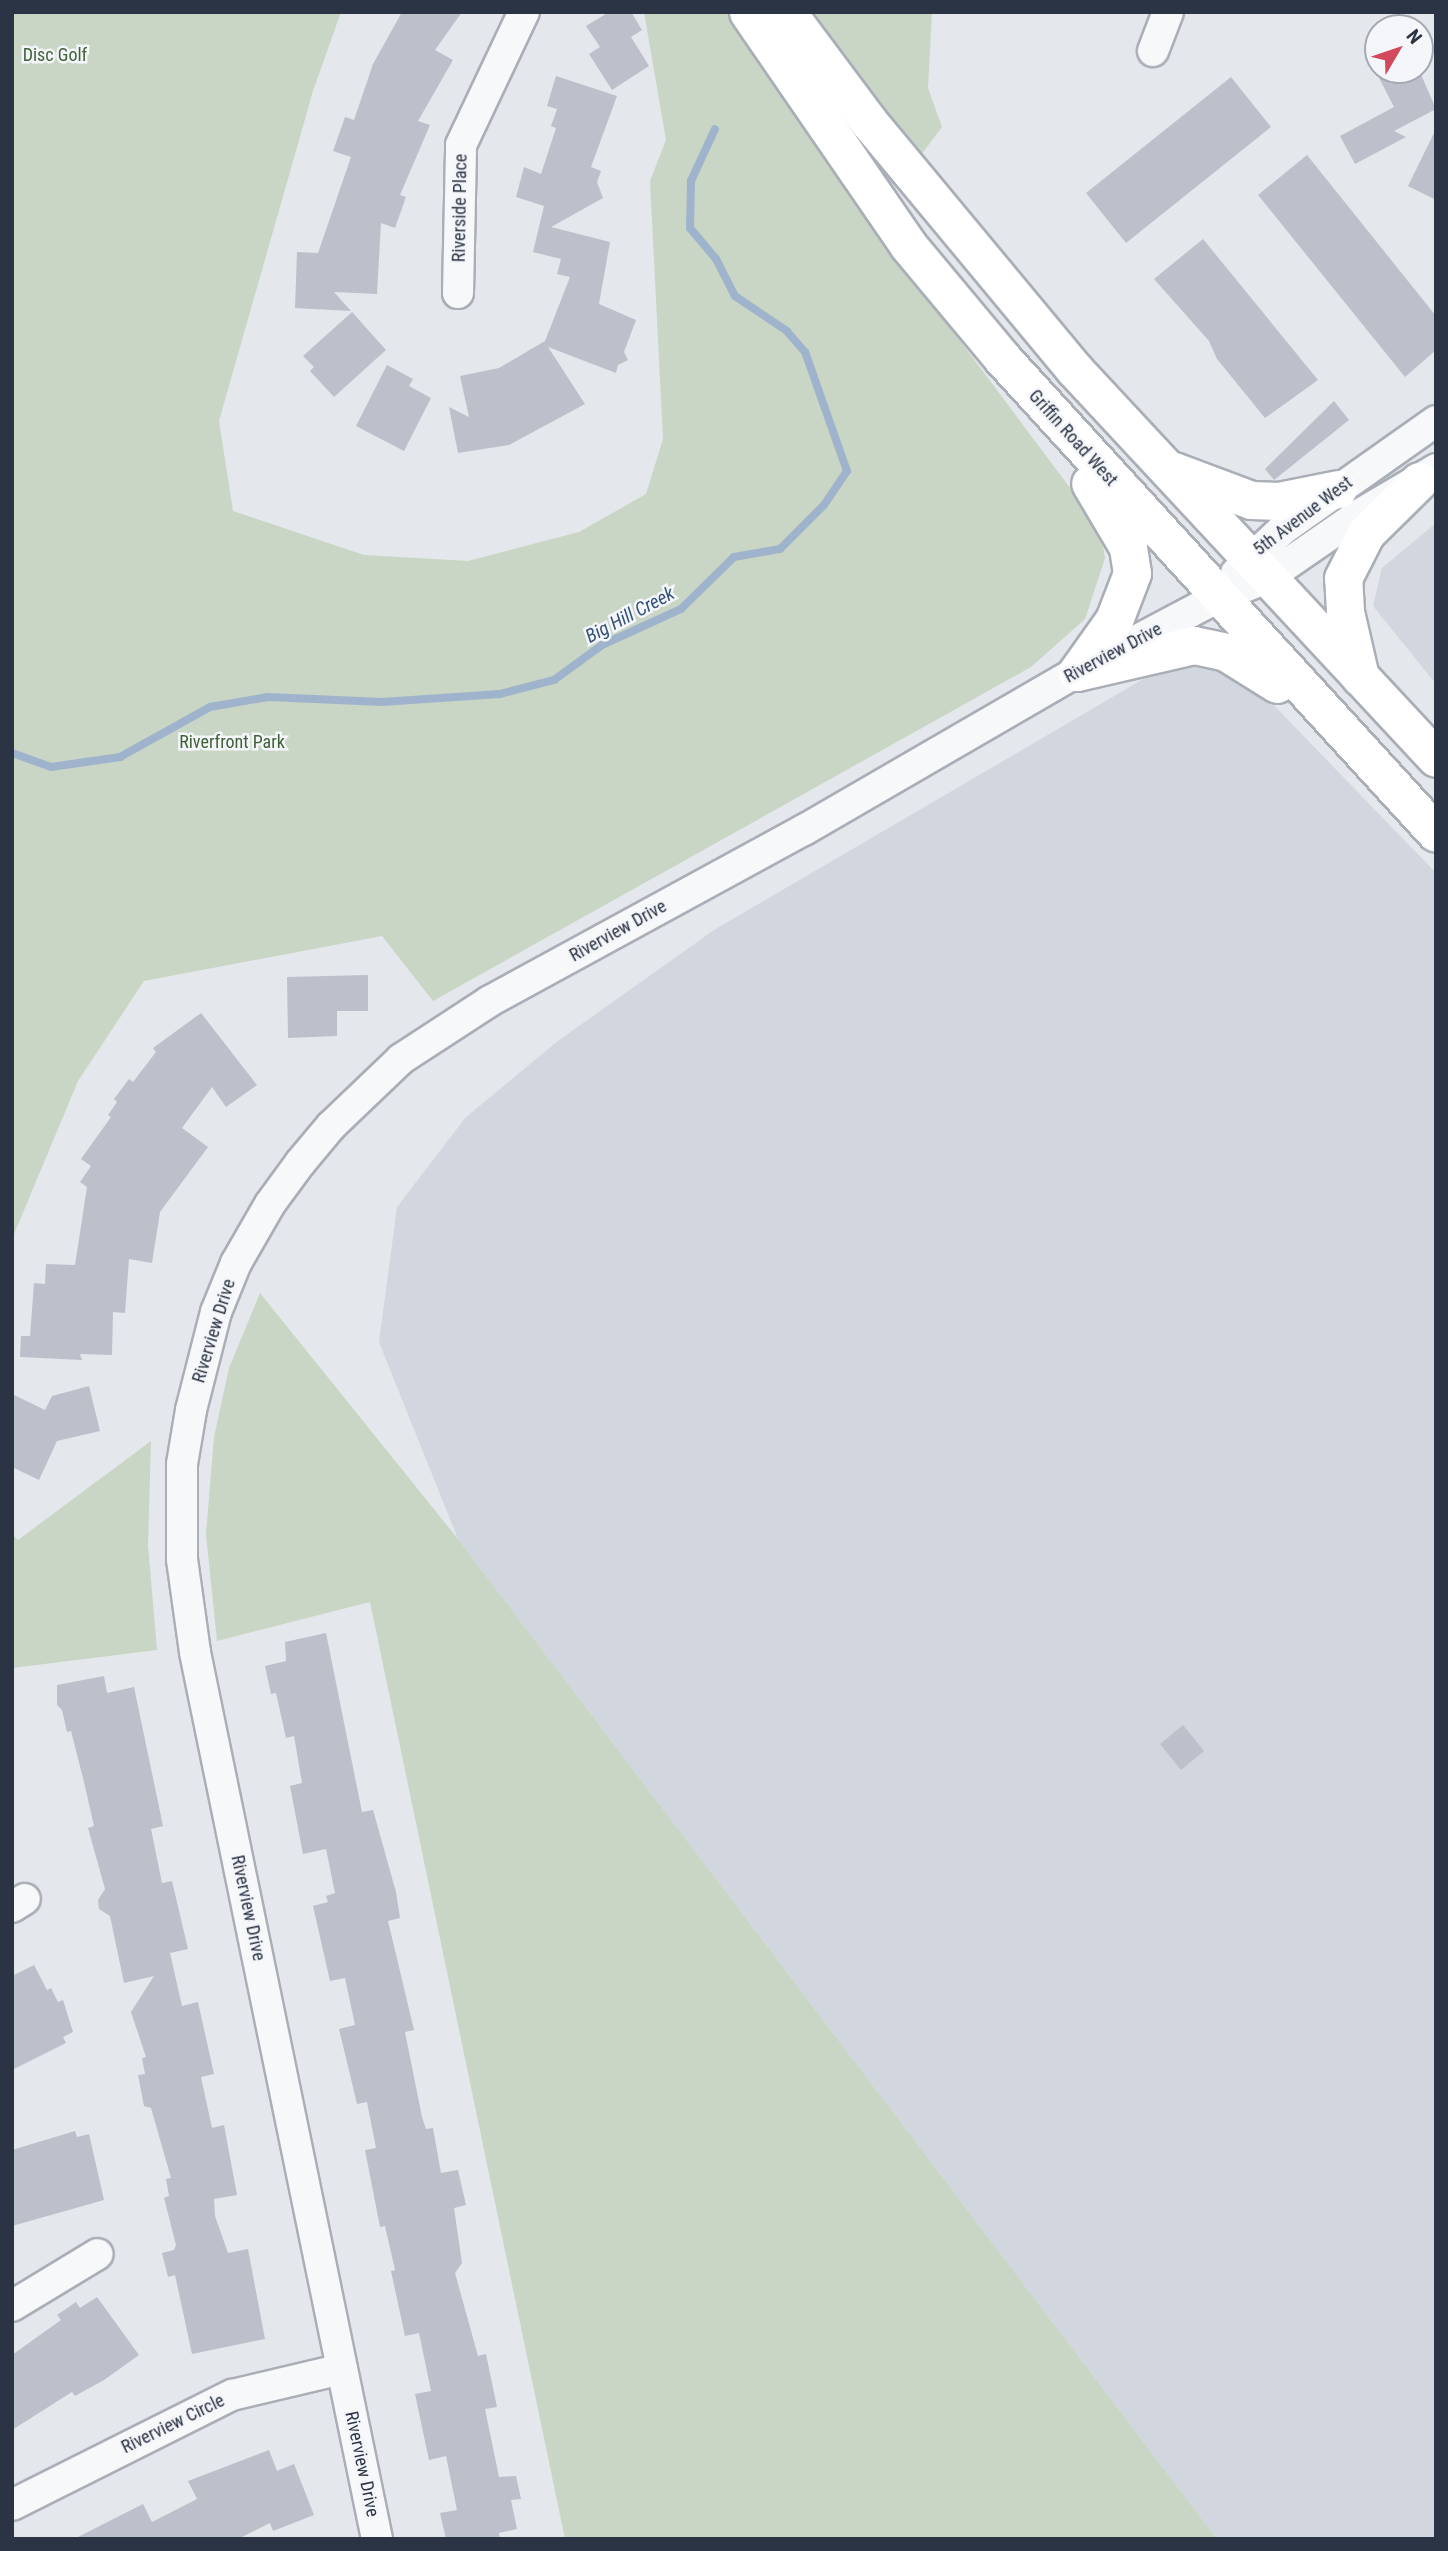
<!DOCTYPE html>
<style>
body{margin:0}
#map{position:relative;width:1448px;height:2551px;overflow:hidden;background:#e4e7ec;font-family:"Roboto Condensed",sans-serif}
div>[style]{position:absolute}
.built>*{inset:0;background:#d2d6de}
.green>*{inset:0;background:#c9d6c5}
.stream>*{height:8px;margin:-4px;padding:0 4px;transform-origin:4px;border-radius:4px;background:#9fb4cc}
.building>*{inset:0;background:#bbc0ca}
.roads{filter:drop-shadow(2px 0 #a9aeb7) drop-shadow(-2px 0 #a9aeb7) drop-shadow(0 2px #a9aeb7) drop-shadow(0 -2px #a9aeb7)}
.minor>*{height:30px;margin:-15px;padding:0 15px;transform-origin:15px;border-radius:15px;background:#f7f8fa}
.major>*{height:37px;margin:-18.5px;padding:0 18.5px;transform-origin:18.5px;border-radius:18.5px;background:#fff}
span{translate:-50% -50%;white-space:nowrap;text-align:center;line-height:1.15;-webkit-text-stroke:5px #f4f6f9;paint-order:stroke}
.park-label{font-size:18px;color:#3f6138}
.street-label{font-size:18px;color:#2b3445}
.water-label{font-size:19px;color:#34527a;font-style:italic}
.frame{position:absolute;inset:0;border:14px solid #2b3445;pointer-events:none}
.north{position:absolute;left:1364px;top:14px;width:70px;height:70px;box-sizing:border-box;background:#f4f6f9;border:2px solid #a4a8b1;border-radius:50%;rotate:51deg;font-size:19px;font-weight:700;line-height:28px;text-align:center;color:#2b3445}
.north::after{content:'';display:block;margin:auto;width:24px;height:32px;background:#d1495b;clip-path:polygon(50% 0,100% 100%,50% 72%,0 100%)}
</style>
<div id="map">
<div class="built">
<div style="clip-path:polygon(1436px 523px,1436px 684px,1373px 606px,1382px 568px)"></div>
<div style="clip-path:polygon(1178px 665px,1211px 668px,1262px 693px,1436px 873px,1436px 2539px,1217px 2539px,458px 1539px,379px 1342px,397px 1207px,466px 1117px,558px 1041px,714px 930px,1145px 678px)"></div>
</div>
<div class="green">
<div style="clip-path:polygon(12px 12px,341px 12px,313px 91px,219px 421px,233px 511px,364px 555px,468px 561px,579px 532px,646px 494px,663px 439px,650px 181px,666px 140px,644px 12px,729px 12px,875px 227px,1100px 528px,1105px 558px,1085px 619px,1031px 667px,433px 1001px,382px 936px,144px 981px,78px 1081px,12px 1239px)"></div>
<div style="clip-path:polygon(810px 12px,932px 12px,928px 88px,942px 127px,921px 155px)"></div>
<div style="clip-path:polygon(260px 1293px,458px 1539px,1217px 2539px,565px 2539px,370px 1602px,217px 1641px,206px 1534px,214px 1437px,229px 1368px)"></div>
<div style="clip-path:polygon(151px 1441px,148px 1545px,157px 1650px,12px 1668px,12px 1534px,18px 1540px)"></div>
</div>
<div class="stream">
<div style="left:12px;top:753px;width:41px;rotate:19.7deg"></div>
<div style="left:51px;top:767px;width:70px;rotate:-8.2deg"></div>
<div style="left:120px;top:757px;width:103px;rotate:-29.1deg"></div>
<div style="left:210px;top:707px;width:59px;rotate:-9.8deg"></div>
<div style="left:268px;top:697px;width:114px;rotate:2.5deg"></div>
<div style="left:382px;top:702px;width:118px;rotate:-3.9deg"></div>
<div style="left:500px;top:694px;width:56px;rotate:-14.5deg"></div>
<div style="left:554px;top:680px;width:59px;rotate:-36.1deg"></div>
<div style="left:602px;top:645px;width:87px;rotate:-24.5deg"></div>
<div style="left:681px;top:609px;width:74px;rotate:-44.5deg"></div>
<div style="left:734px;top:557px;width:47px;rotate:-9.9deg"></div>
<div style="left:780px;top:549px;width:62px;rotate:-45deg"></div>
<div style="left:824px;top:505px;width:41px;rotate:-55.9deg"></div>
<div style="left:847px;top:471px;width:126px;rotate:-109.4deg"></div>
<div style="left:805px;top:352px;width:28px;rotate:-131deg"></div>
<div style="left:787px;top:331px;width:63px;rotate:-146.1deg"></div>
<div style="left:735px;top:296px;width:42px;rotate:-117.2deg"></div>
<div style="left:716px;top:259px;width:40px;rotate:-130deg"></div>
<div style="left:690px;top:228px;width:47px;rotate:-88.8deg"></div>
<div style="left:691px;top:181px;width:57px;rotate:-65.2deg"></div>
</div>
<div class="building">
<div style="clip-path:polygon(402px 12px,462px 12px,435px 50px,453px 60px,418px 121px,430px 125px,400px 195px,406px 197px,395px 228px,381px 223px,377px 294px,334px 292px,351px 311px,295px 308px,297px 252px,318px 253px,351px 157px,333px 151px,345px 117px,354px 120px,373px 64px)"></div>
<div style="clip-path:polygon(609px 12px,631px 12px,642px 30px,631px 37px,649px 66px,612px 90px,589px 54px,600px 47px,586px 26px)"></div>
<div style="clip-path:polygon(1375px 70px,1419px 70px,1436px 109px,1394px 131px,1406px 137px,1355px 164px,1340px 136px,1394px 107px)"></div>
<div style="clip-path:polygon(556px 76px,617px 96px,591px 167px,601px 171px,597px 182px,603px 198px,551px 227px,610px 242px,599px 304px,636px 320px,624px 352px,628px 360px,618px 365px,616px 373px,548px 347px,585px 404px,509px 445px,458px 453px,449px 407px,469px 417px,460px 376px,499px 368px,545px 341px,570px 277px,557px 274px,561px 259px,533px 252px,544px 206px,516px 197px,524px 167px,541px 174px,556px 128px,551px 126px,557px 109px,547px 106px)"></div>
<div style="clip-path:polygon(1231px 77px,1271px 127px,1126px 243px,1086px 193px)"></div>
<div style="clip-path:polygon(1436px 129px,1436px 200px,1408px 186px)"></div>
<div style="clip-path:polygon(1307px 155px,1436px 316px,1436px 350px,1405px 377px,1258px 195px)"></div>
<div style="clip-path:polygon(1203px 239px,1318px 380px,1265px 418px,1217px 359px,1209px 341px,1154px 279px)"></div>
<div style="clip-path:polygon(352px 312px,386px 350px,334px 397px,310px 371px,314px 367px,303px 356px)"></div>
<div style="clip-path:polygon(387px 365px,413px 379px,409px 386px,431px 398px,404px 451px,356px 426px)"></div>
<div style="clip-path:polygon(1334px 401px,1349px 420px,1274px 480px,1265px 469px)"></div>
<div style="clip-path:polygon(368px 975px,368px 1011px,337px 1011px,337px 1036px,288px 1038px,287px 977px)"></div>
<div style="clip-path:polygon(201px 1013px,257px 1085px,226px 1107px,212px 1087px,182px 1128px,208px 1147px,160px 1212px,152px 1263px,129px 1259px,125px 1313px,113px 1312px,112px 1355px,80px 1354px,82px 1360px,20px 1357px,21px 1336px,30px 1336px,34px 1283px,45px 1284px,46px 1264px,75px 1265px,87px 1187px,80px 1182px,91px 1166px,81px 1159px,111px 1117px,108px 1115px,117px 1102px,114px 1099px,129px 1079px,133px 1082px,156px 1052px,153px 1048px)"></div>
<div style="clip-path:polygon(89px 1386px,100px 1431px,57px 1441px,39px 1480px,12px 1467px,12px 1394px,45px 1410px,52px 1396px)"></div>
<div style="clip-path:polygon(326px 1633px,362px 1812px,373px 1810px,396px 1892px,400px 1918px,388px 1921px,414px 2030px,405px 2032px,422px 2117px,426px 2129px,433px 2128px,441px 2173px,458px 2170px,466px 2205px,454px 2208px,462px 2263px,455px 2273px,478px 2356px,486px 2354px,497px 2407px,485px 2409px,499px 2477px,516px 2476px,521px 2499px,511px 2500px,517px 2529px,499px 2533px,500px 2539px,446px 2539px,440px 2513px,457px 2510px,446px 2456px,429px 2460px,415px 2394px,431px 2391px,419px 2333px,405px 2336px,391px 2271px,395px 2270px,385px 2226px,380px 2227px,365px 2150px,376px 2148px,367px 2102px,357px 2104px,339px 2029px,355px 2025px,345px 1978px,330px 1981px,313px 1906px,328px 1902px,326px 1896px,335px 1893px,326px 1849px,303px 1854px,290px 1786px,302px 1783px,294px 1736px,286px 1738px,276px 1693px,271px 1694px,265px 1666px,286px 1661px,285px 1642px)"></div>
<div style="clip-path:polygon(104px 1676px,107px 1693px,134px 1687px,163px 1826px,151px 1829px,162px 1883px,172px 1881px,188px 1949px,170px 1953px,182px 2006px,198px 2002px,214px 2074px,201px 2077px,212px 2128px,224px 2125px,237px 2195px,214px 2199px,215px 2216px,228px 2253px,248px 2249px,265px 2339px,192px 2354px,175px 2275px,168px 2277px,162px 2253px,174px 2250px,176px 2245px,164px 2198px,169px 2196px,166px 2179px,171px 2178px,151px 2108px,144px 2106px,138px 2075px,145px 2074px,142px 2058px,146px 2057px,131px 2012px,154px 1976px,124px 1983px,110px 1916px,99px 1909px,98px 1900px,105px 1889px,88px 1828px,94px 1826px,84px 1782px,71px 1731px,67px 1732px,62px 1710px,57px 1705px,57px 1685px)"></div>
<div style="clip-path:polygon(1183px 1725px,1204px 1751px,1181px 1770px,1160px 1744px)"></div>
<div style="clip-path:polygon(34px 1965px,47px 1990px,51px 1988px,58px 2002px,63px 2000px,73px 2032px,63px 2037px,66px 2043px,12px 2070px,12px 1976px)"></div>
<div style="clip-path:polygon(75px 2131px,77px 2137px,89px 2134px,104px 2200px,12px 2226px,12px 2150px)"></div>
<div style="clip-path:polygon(97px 2297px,139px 2355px,104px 2380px,75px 2396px,72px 2392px,12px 2430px,12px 2355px,61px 2320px,57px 2315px,76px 2302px,80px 2308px)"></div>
<div style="clip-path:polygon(269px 2450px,277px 2471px,294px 2464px,314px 2515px,273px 2531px,270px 2523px,238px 2539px,74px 2539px,143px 2504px,152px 2522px,197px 2499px,188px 2481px)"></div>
</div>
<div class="roads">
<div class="minor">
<div style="left:1153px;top:51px;width:42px;rotate:-69deg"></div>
<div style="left:458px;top:293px;width:148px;rotate:-88.8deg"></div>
<div style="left:461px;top:145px;width:147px;rotate:-64.7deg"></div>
<div style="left:1236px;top:573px;width:64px;rotate:-43.1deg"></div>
<div style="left:1283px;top:529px;width:187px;rotate:-35.2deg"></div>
<div style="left:12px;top:1907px;width:15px;rotate:-32deg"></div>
<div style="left:12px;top:2306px;width:100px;rotate:-31.2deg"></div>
<div style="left:12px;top:2505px;width:246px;rotate:-26.6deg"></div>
<div style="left:232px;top:2395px;width:113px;rotate:-13.3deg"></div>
<div style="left:377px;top:2539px;width:905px;rotate:-101.6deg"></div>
<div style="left:195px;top:1652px;width:94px;rotate:-98deg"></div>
<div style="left:182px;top:1559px;width:95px;rotate:-90deg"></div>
<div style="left:182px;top:1464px;width:55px;rotate:-80.5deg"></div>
<div style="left:191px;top:1410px;width:101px;rotate:-75.7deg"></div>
<div style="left:216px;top:1312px;width:53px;rotate:-67.8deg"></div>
<div style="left:236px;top:1263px;width:68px;rotate:-60deg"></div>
<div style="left:270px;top:1204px;width:51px;rotate:-53.8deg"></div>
<div style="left:300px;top:1163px;width:48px;rotate:-50deg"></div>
<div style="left:331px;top:1126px;width:97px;rotate:-43.7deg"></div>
<div style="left:401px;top:1059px;width:106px;rotate:-33.1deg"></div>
<div style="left:490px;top:1001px;width:358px;rotate:-28.6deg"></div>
<div style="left:804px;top:830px;width:315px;rotate:-30.1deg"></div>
<div style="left:1077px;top:672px;width:158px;rotate:-27.9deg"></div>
<div style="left:1217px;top:598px;width:54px;rotate:-21.8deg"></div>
<div style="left:1267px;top:578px;width:109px;rotate:-34.6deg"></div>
<div style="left:1357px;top:516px;width:92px;rotate:-30.7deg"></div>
</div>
<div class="major">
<div style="left:748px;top:12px;width:283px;rotate:55.5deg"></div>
<div style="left:908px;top:245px;width:147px;rotate:50.2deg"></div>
<div style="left:1002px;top:358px;width:643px;rotate:47.58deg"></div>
<div style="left:787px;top:12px;width:137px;rotate:53.3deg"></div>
<div style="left:869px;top:122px;width:321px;rotate:50.3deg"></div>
<div style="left:1074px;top:369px;width:531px;rotate:47.06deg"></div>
<div style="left:1174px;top:471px;width:82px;rotate:20.6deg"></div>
<div style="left:1251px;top:500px;width:28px;rotate:2deg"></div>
<div style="left:1279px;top:501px;width:60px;rotate:-11.5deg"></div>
<div style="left:1077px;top:672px;width:64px;rotate:-54.6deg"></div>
<div style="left:1114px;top:620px;width:50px;rotate:-69deg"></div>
<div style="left:1132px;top:573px;width:26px;rotate:-99deg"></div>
<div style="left:1128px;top:547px;width:74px;rotate:-120.7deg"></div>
<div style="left:1077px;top:672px;width:120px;rotate:-13deg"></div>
<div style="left:1194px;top:645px;width:33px;rotate:12deg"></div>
<div style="left:1226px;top:652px;width:60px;rotate:32.1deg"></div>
<div style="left:1360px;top:677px;width:67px;rotate:-103deg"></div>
<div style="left:1345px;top:612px;width:34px;rotate:-93deg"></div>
<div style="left:1343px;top:578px;width:51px;rotate:-62.9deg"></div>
<div style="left:1366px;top:533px;width:74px;rotate:-44.5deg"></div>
</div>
</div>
<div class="park-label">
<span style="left:55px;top:55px">Disc Golf</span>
<span style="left:232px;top:742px">Riverfront Park</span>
</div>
<div class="street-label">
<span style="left:460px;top:208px;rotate:-89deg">Riverside Place</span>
<span style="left:1073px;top:438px;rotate:48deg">Griffin Road West</span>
<span style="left:1303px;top:516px;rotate:-37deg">5th Avenue West</span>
<span style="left:1113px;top:653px;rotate:-28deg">Riverview Drive</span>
<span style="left:618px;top:931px;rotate:-29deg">Riverview Drive</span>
<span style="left:214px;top:1331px;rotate:-73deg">Riverview Drive</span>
<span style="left:248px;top:1908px;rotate:78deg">Riverview Drive</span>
<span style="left:173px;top:2424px;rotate:-26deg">Riverview Circle</span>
<span style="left:362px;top:2464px;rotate:78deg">Riverview Drive</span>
</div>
<div class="water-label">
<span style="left:630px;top:615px;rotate:-28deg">Big Hill Creek</span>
</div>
<div class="frame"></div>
<div class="north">N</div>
</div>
